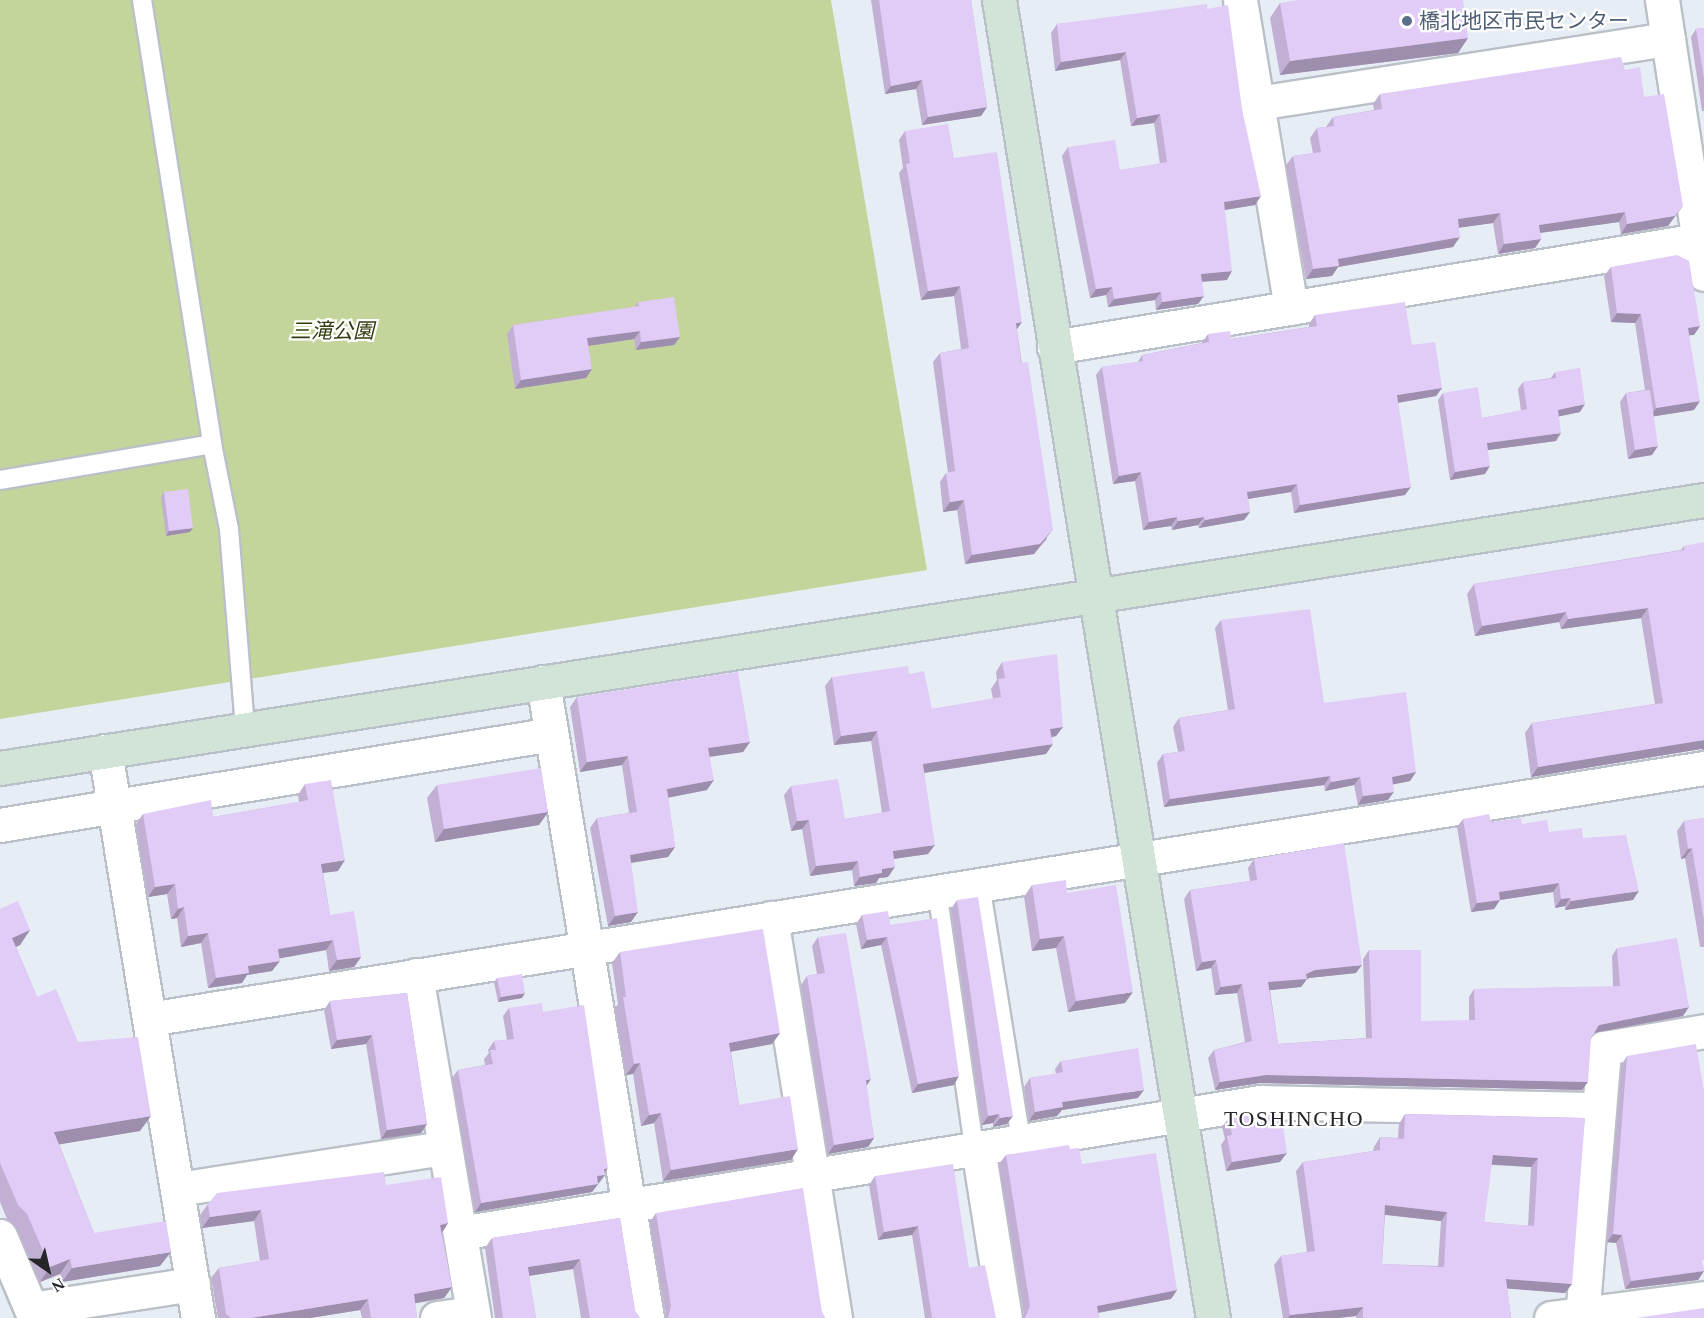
<!DOCTYPE html>
<meta charset="utf-8">
<style>
body{margin:0}
#map{position:relative;width:1704px;height:1318px;overflow:hidden;background:#e7edf5;font-family:"Times New Roman","Noto Sans JP",serif}
div>[style]{position:absolute}
.green>*{inset:0;background:#c4d59b}
.roads{filter:drop-shadow(2px 0 #bac0c7) drop-shadow(-2px 0 #bac0c7) drop-shadow(0 2px #bac0c7) drop-shadow(0 -2px #bac0c7)}
.lane>*{height:18px;margin:-9px;padding:0 9px;transform-origin:9px;border-radius:9px;background:#fff}
.street>*{height:33px;margin:-16.5px;padding:0 16.5px;transform-origin:16.5px;border-radius:16.5px;background:#fff}
.secondary>*{height:33px;margin:-16.5px;padding:0 16.5px;transform-origin:16.5px;border-radius:16.5px;background:#d1e4d7}
.wall>*{inset:0;background:#c2afd4}
.shaded-wall>*{inset:0;background:#9e8ead}
.building>*{inset:0;background:#e1cbf7}
.dots>*{width:16px;height:16px;translate:-50% -50%;box-sizing:border-box;border:3px solid #fff;border-radius:50%}
span{translate:-50% -50%;white-space:nowrap;text-align:center;line-height:1.15;-webkit-text-stroke:4.5px #fff;paint-order:stroke}
.service-label{font-size:21px;color:#4e5e75}
.left{translate:0 -50%;text-align:left}
.park-label{font-size:21px;color:#333d11;font-style:italic}
.neighbourhood-label{font-size:22px;color:#242629;letter-spacing:1.5px}
.north{position:absolute;left:18px;top:1240px;width:60px;height:60px;-webkit-text-stroke:4px #fff;paint-order:stroke;rotate:146deg;font-size:16px;font-weight:700;line-height:24px;text-align:center;color:#242629}
.north::after{content:'';display:block;margin:auto;width:21px;height:27px;background:#242629;clip-path:polygon(50% 0,100% 100%,50% 72%,0 100%)}
</style>
<div id="map">
<div class="green">
<div style="clip-path:polygon(0 0,831px 0,927px 570px,0 719px)"></div>
</div>
<div class="roads">
<div class="lane">
<div style="left:142px;top:0;width:449px;rotate:81deg"></div>
<div style="left:212px;top:444px;width:87px;rotate:78.7deg"></div>
<div style="left:229px;top:529px;width:201px;rotate:85.4deg"></div>
<div style="left:0;top:480px;width:215px;rotate:-9.6deg"></div>
<div style="left:980px;top:884px;width:260px;rotate:80.9deg"></div>
<div style="left:937px;top:890px;width:261px;rotate:81.8deg"></div>
</div>
<div class="street">
<div style="left:1240px;top:0;width:312px;rotate:80.6deg"></div>
<div style="left:1662px;top:0;width:277px;rotate:81.3deg"></div>
<div style="left:1258px;top:103px;width:415px;rotate:-8.9deg"></div>
<div style="left:1054px;top:347px;width:659px;rotate:-9.43deg"></div>
<div style="left:543px;top:682px;width:644px;rotate:80.71deg"></div>
<div style="left:105px;top:751px;width:575px;rotate:80.69deg"></div>
<div style="left:0;top:825px;width:559px;rotate:-9.36deg"></div>
<div style="left:771px;top:918px;width:405px;rotate:80.9deg"></div>
<div style="left:416px;top:975px;width:348px;rotate:80.4deg"></div>
<div style="left:149px;top:1019px;width:1575px;rotate:-9.17deg"></div>
<div style="left:978px;top:1148px;width:172px;rotate:81deg"></div>
<div style="left:178px;top:1189px;width:269px;rotate:-8.8deg"></div>
<div style="left:460px;top:1233px;width:811px;rotate:-9.3deg"></div>
<div style="left:1260px;top:1102px;width:338px;rotate:1.2deg"></div>
<div style="left:0;top:1236px;width:79px;rotate:67deg"></div>
<div style="left:31px;top:1309px;width:164px;rotate:-8.8deg"></div>
<div style="left:437px;top:1318px;width:36px;rotate:-8deg"></div>
<div style="left:1551px;top:1318px;width:154px;rotate:-7.4deg"></div>
<div style="left:1582px;top:1318px;width:271px;rotate:-85.3deg"></div>
<div style="left:1604px;top:1048px;width:101px;rotate:-9.6deg"></div>
</div>
<div class="secondary">
<div style="left:999px;top:0;width:1335px;rotate:80.78deg"></div>
<div style="left:0;top:768px;width:1725px;rotate:-8.94deg"></div>
</div>
</div>
<div class="wall">
<div style="clip-path:polygon(871px 0,971px 0,987px 107px,981px 116px,922px 125px,916px 89px,885px 94px)"></div>
<div style="clip-path:polygon(1280px 3px,1468px 38px,1458px 53px,1280px 75px,1270px 18px)"></div>
<div style="clip-path:polygon(1207px 9px,1255px 205px,1225px 210px,1227px 280px,1202px 282px,1198px 304px,1156px 310px,1155px 300px,1108px 307px,1106px 295px,1090px 298px,1062px 156px,1068px 147px,1120px 170px,1160px 164px,1154px 123px,1131px 126px,1120px 60px,1055px 71px,1051px 33px,1057px 24px)"></div>
<div style="clip-path:polygon(1704px 28px,1704px 111px,1702px 111px,1691px 37px,1696px 29px)"></div>
<div style="clip-path:polygon(1625px 70px,1644px 97px,1668px 226px,1621px 234px,1619px 222px,1540px 233px,1541px 239px,1535px 248px,1498px 254px,1493px 223px,1459px 227px,1453px 247px,1338px 267px,1332px 276px,1306px 279px,1286px 165px,1293px 156px,1313px 153px,1310px 138px,1317px 128px,1326px 127px,1333px 117px,1374px 110px,1373px 104px,1380px 94px)"></div>
<div style="clip-path:polygon(905px 131px,954px 158px,1017px 330px,1047px 539px,1034px 554px,965px 564px,957px 510px,943px 512px,940px 482px,946px 473px,948px 473px,933px 362px,940px 353px,961px 349px,954px 296px,921px 300px,899px 173px,903px 168px,899px 140px)"></div>
<div style="clip-path:polygon(1611px 267px,1700px 326px,1694px 335px,1689px 335px,1694px 410px,1654px 416px,1652px 455px,1628px 459px,1620px 402px,1626px 393px,1645px 390px,1635px 323px,1611px 322px,1604px 276px)"></div>
<div style="clip-path:polygon(638px 302px,680px 337px,674px 345px,636px 350px,634px 339px,588px 346px,592px 369px,586px 378px,515px 389px,507px 334px,513px 325px,635px 307px)"></div>
<div style="clip-path:polygon(1315px 315px,1412px 345px,1442px 388px,1436px 396px,1398px 403px,1405px 495px,1294px 513px,1291px 492px,1248px 499px,1250px 512px,1244px 520px,1199px 528px,1198px 525px,1172px 530px,1171px 526px,1143px 530px,1135px 481px,1113px 484px,1096px 375px,1102px 367px,1138px 362px,1142px 355px,1202px 343px,1208px 334px,1231px 339px,1309px 327px,1309px 324px)"></div>
<div style="clip-path:polygon(1555px 372px,1580px 412px,1559px 416px,1556px 441px,1488px 450px,1485px 474px,1450px 480px,1438px 400px,1443px 393px,1482px 418px,1521px 411px,1518px 389px,1523px 382px,1551px 378px)"></div>
<div style="clip-path:polygon(164px 492px,190px 532px,166px 536px,161px 497px)"></div>
<div style="clip-path:polygon(1684px 546px,1701px 749px,1531px 777px,1525px 733px,1532px 723px,1655px 704px,1641px 618px,1561px 629px,1559px 622px,1475px 636px,1467px 594px,1474px 584px,1681px 550px)"></div>
<div style="clip-path:polygon(1221px 620px,1324px 703px,1416px 772px,1410px 781px,1393px 784px,1388px 800px,1358px 805px,1354px 785px,1325px 791px,1324px 785px,1164px 807px,1157px 763px,1163px 754px,1178px 752px,1173px 727px,1179px 718px,1228px 710px,1215px 628px)"></div>
<div style="clip-path:polygon(1002px 662px,1063px 727px,1056px 736px,1052px 737px,1046px 754px,924px 773px,928px 854px,894px 859px,888px 877px,879px 878px,876px 883px,854px 886px,852px 870px,810px 876px,802px 829px,791px 831px,784px 795px,791px 786px,845px 819px,882px 813px,871px 741px,834px 745px,825px 686px,832px 677px,932px 709px,993px 699px,991px 689px,997px 680px,996px 672px)"></div>
<div style="clip-path:polygon(577px 697px,750px 742px,743px 752px,710px 756px,707px 790px,668px 798px,675px 847px,668px 857px,631px 863px,631px 922px,608px 926px,590px 828px,597px 818px,629px 813px,622px 765px,580px 772px,570px 707px)"></div>
<div style="clip-path:polygon(305px 784px,338px 871px,323px 873px,330px 915px,361px 957px,354px 967px,329px 971px,326px 950px,279px 958px,272px 971px,247px 975px,242px 983px,208px 988px,201px 943px,181px 947px,177px 918px,171px 919px,167px 894px,148px 897px,136px 824px,143px 814px,213px 817px,299px 802px,298px 795px)"></div>
<div style="clip-path:polygon(437px 785px,548px 812px,539px 825px,435px 842px,427px 798px)"></div>
<div style="clip-path:polygon(1704px 818px,1704px 947px,1700px 947px,1685px 858px,1681px 859px,1677px 831px,1684px 821px)"></div>
<div style="clip-path:polygon(1463px 819px,1491px 822px,1522px 824px,1549px 832px,1583px 838px,1633px 900px,1565px 910px,1565px 906px,1555px 908px,1553px 892px,1500px 900px,1494px 909px,1471px 912px,1457px 827px)"></div>
<div style="clip-path:polygon(1254px 859px,1356px 973px,1309px 978px,1307px 979px,1301px 987px,1270px 990px,1278px 1044px,1366px 1038px,1363px 959px,1369px 950px,1421px 1021px,1469px 1021px,1469px 997px,1474px 989px,1613px 987px,1612px 956px,1617px 948px,1683px 1016px,1594px 1033px,1591px 1038px,1582px 1090px,1260px 1083px,1215px 1090px,1208px 1058px,1214px 1050px,1245px 1042px,1237px 993px,1215px 995px,1211px 968px,1196px 971px,1184px 899px,1190px 890px,1250px 881px,1248px 868px)"></div>
<div style="clip-path:polygon(1032px 885px,1067px 893px,1125px 1003px,1068px 1012px,1056px 948px,1032px 951px,1024px 897px)"></div>
<div style="clip-path:polygon(957px 900px,1007px 1124px,993px 1127px,993px 1123px,982px 1125px,951px 909px)"></div>
<div style="clip-path:polygon(0 909px,30px 930px,20px 945px,16px 947px,37px 997px,78px 1042px,140px 1131px,59px 1144px,94px 1233px,160px 1266px,62px 1282px,60px 1274px,40px 1282px,17px 1229px,7px 1219px,0 1202px)"></div>
<div style="clip-path:polygon(862px 915px,890px 925px,954px 1085px,912px 1093px,881px 945px,861px 949px,856px 924px)"></div>
<div style="clip-path:polygon(818px 937px,866px 1086px,874px 1138px,868px 1147px,828px 1154px,801px 985px,807px 976px,817px 974px,812px 946px)"></div>
<div style="clip-path:polygon(620px 952px,780px 1033px,772px 1044px,731px 1052px,739px 1105px,791px 1160px,663px 1181px,654px 1123px,641px 1126px,633px 1074px,626px 1075px,615px 1008px,618px 1004px,612px 963px)"></div>
<div style="clip-path:polygon(497px 978px,522px 998px,498px 1002px,494px 982px)"></div>
<div style="clip-path:polygon(407px 993px,427px 1124px,421px 1133px,381px 1139px,366px 1044px,331px 1049px,324px 1010px,330px 1001px)"></div>
<div style="clip-path:polygon(509px 1008px,543px 1012px,605px 1173px,599px 1183px,592px 1192px,475px 1212px,452px 1078px,458px 1070px,485px 1065px,484px 1059px,489px 1053px,488px 1050px,494px 1041px,507px 1040px,503px 1016px)"></div>
<div style="clip-path:polygon(1627px 1056px,1703px 1268px,1704px 1271px,1698px 1280px,1625px 1289px,1616px 1243px,1607px 1242px,1622px 1064px)"></div>
<div style="clip-path:polygon(1061px 1061px,1138px 1098px,1062px 1110px,1057px 1116px,1029px 1121px,1024px 1087px,1030px 1078px,1056px 1074px,1055px 1069px)"></div>
<div style="clip-path:polygon(evenodd,1405px 1114px,1585px 1118px,1565px 1293px,1507px 1288px,1511px 1318px,1356px 1318px,1356px 1316px,1338px 1318px,1283px 1318px,1274px 1265px,1281px 1256px,1307px 1252px,1296px 1171px,1303px 1162px,1373px 1151px,1374px 1147px,1380px 1137px,1398px 1138px,1399px 1124px,1405px 1114px,1491px 1165px,1531px 1167px,1528px 1226px,1484px 1222px,1491px 1165px,1405px 1114px,1385px 1215px,1441px 1221px,1438px 1266px,1382px 1264px,1385px 1215px)"></div>
<div style="clip-path:polygon(1229px 1118px,1280px 1162px,1226px 1171px,1221px 1145px,1225px 1139px,1222px 1127px)"></div>
<div style="clip-path:polygon(1070px 1149px,1177px 1290px,1171px 1299px,1098px 1313px,1099px 1318px,1022px 1318px,1024px 1315px,999px 1164px,1006px 1155px)"></div>
<div style="clip-path:polygon(875px 1176px,969px 1268px,996px 1318px,925px 1318px,912px 1235px,878px 1240px,869px 1185px)"></div>
<div style="clip-path:polygon(386px 1185px,448px 1223px,442px 1233px,452px 1287px,444px 1298px,415px 1303px,417px 1318px,362px 1318px,360px 1310px,310px 1318px,218px 1318px,211px 1278px,219px 1268px,260px 1261px,254px 1221px,202px 1228px,200px 1215px,208px 1204px)"></div>
<div style="clip-path:polygon(656px 1213px,822px 1312px,825px 1318px,665px 1318px,666px 1315px,650px 1222px)"></div>
<div style="clip-path:polygon(620px 1218px,635px 1311px,640px 1318px,581px 1318px,573px 1269px,529px 1276px,536px 1318px,495px 1318px,485px 1248px,492px 1238px)"></div>
</div>
<div class="shaded-wall">
<div style="clip-path:polygon(1468px 38px,1458px 53px,1280px 75px,1290px 61px)"></div>
<div style="clip-path:polygon(1126px 52px,1120px 60px,1055px 71px,1061px 62px)"></div>
<div style="clip-path:polygon(922px 80px,916px 89px,885px 94px,891px 86px)"></div>
<div style="clip-path:polygon(987px 107px,981px 116px,922px 125px,928px 117px)"></div>
<div style="clip-path:polygon(1160px 114px,1154px 123px,1131px 126px,1137px 118px)"></div>
<div style="clip-path:polygon(1261px 196px,1255px 205px,1218px 211px,1224px 202px)"></div>
<div style="clip-path:polygon(1683px 206px,1668px 226px,1621px 234px,1627px 224px)"></div>
<div style="clip-path:polygon(1625px 212px,1619px 222px,1532px 234px,1539px 225px)"></div>
<div style="clip-path:polygon(1500px 213px,1493px 223px,1451px 229px,1458px 219px)"></div>
<div style="clip-path:polygon(1460px 237px,1453px 247px,1338px 267px,1332px 276px,1306px 279px,1313px 269px,1338px 259px)"></div>
<div style="clip-path:polygon(1541px 239px,1535px 248px,1498px 254px,1504px 244px)"></div>
<div style="clip-path:polygon(1232px 271px,1227px 280px,1195px 282px,1201px 274px)"></div>
<div style="clip-path:polygon(960px 286px,954px 296px,921px 300px,928px 291px)"></div>
<div style="clip-path:polygon(1112px 287px,1106px 295px,1090px 298px,1096px 289px)"></div>
<div style="clip-path:polygon(1161px 292px,1155px 300px,1108px 307px,1114px 299px)"></div>
<div style="clip-path:polygon(1204px 296px,1198px 304px,1156px 310px,1162px 302px)"></div>
<div style="clip-path:polygon(1617px 313px,1641px 314px,1635px 323px,1611px 322px)"></div>
<div style="clip-path:polygon(1022px 322px,1015px 332px,1016px 323px)"></div>
<div style="clip-path:polygon(1700px 326px,1694px 335px,1682px 336px,1688px 328px)"></div>
<div style="clip-path:polygon(640px 331px,634px 339px,581px 347px,587px 338px)"></div>
<div style="clip-path:polygon(680px 337px,674px 345px,636px 350px,641px 342px)"></div>
<div style="clip-path:polygon(592px 369px,586px 378px,515px 389px,521px 380px)"></div>
<div style="clip-path:polygon(1442px 388px,1436px 396px,1391px 404px,1397px 395px)"></div>
<div style="clip-path:polygon(1700px 401px,1694px 410px,1650px 417px,1656px 408px)"></div>
<div style="clip-path:polygon(1585px 404px,1580px 412px,1552px 418px,1558px 410px)"></div>
<div style="clip-path:polygon(1561px 433px,1556px 441px,1481px 451px,1487px 443px)"></div>
<div style="clip-path:polygon(1658px 446px,1652px 455px,1628px 459px,1635px 450px)"></div>
<div style="clip-path:polygon(1490px 466px,1485px 474px,1450px 480px,1455px 472px)"></div>
<div style="clip-path:polygon(1141px 472px,1135px 481px,1113px 484px,1119px 476px)"></div>
<div style="clip-path:polygon(1297px 484px,1291px 492px,1241px 500px,1247px 492px)"></div>
<div style="clip-path:polygon(1411px 487px,1405px 495px,1294px 513px,1300px 505px)"></div>
<div style="clip-path:polygon(964px 500px,957px 510px,943px 512px,950px 502px)"></div>
<div style="clip-path:polygon(1250px 512px,1244px 520px,1199px 528px,1205px 520px)"></div>
<div style="clip-path:polygon(1177px 517px,1171px 526px,1143px 530px,1149px 522px)"></div>
<div style="clip-path:polygon(1204px 517px,1198px 525px,1172px 530px,1178px 521px)"></div>
<div style="clip-path:polygon(193px 528px,190px 532px,166px 536px,169px 531px)"></div>
<div style="clip-path:polygon(1053px 529px,1034px 554px,965px 564px,972px 555px)"></div>
<div style="clip-path:polygon(1648px 608px,1641px 618px,1561px 629px,1568px 619px)"></div>
<div style="clip-path:polygon(1566px 612px,1559px 622px,1475px 636px,1482px 626px)"></div>
<div style="clip-path:polygon(1063px 727px,1056px 736px,1044px 739px,1050px 729px)"></div>
<div style="clip-path:polygon(877px 731px,871px 741px,834px 745px,841px 736px)"></div>
<div style="clip-path:polygon(1704px 740px,1704px 750px,1701px 749px,1531px 777px,1538px 767px)"></div>
<div style="clip-path:polygon(750px 742px,743px 752px,702px 758px,708px 748px)"></div>
<div style="clip-path:polygon(1053px 744px,1046px 754px,916px 774px,923px 764px)"></div>
<div style="clip-path:polygon(628px 756px,622px 765px,580px 772px,587px 762px)"></div>
<div style="clip-path:polygon(1416px 772px,1410px 781px,1386px 786px,1392px 777px)"></div>
<div style="clip-path:polygon(1330px 776px,1324px 785px,1164px 807px,1170px 799px)"></div>
<div style="clip-path:polygon(1360px 777px,1354px 785px,1325px 791px,1331px 782px)"></div>
<div style="clip-path:polygon(714px 780px,707px 790px,660px 799px,667px 789px)"></div>
<div style="clip-path:polygon(1394px 792px,1388px 800px,1358px 805px,1363px 796px)"></div>
<div style="clip-path:polygon(548px 812px,539px 825px,435px 842px,444px 829px)"></div>
<div style="clip-path:polygon(809px 820px,802px 829px,791px 831px,797px 821px)"></div>
<div style="clip-path:polygon(935px 845px,928px 854px,886px 860px,893px 851px)"></div>
<div style="clip-path:polygon(675px 847px,668px 857px,623px 864px,630px 855px)"></div>
<div style="clip-path:polygon(1692px 848px,1685px 858px,1681px 859px,1688px 849px)"></div>
<div style="clip-path:polygon(345px 860px,338px 871px,314px 874px,321px 864px)"></div>
<div style="clip-path:polygon(858px 861px,852px 870px,810px 876px,816px 866px)"></div>
<div style="clip-path:polygon(895px 867px,888px 877px,879px 878px,876px 883px,854px 886px,860px 877px,882px 869px)"></div>
<div style="clip-path:polygon(1559px 883px,1553px 892px,1493px 901px,1499px 892px)"></div>
<div style="clip-path:polygon(175px 884px,167px 894px,148px 897px,155px 887px)"></div>
<div style="clip-path:polygon(1639px 891px,1633px 900px,1565px 910px,1571px 901px)"></div>
<div style="clip-path:polygon(1570px 898px,1565px 906px,1555px 908px,1561px 899px)"></div>
<div style="clip-path:polygon(1500px 900px,1494px 909px,1471px 912px,1477px 903px)"></div>
<div style="clip-path:polygon(184px 907px,177px 918px,171px 919px,178px 909px)"></div>
<div style="clip-path:polygon(638px 912px,631px 922px,608px 926px,615px 916px)"></div>
<div style="clip-path:polygon(30px 930px,20px 945px,2px 953px,12px 938px)"></div>
<div style="clip-path:polygon(208px 933px,201px 943px,181px 947px,188px 936px)"></div>
<div style="clip-path:polygon(1064px 936px,1056px 948px,1032px 951px,1040px 939px)"></div>
<div style="clip-path:polygon(887px 937px,881px 945px,861px 949px,867px 940px)"></div>
<div style="clip-path:polygon(333px 940px,326px 950px,271px 960px,278px 949px)"></div>
<div style="clip-path:polygon(361px 957px,354px 967px,329px 971px,337px 960px)"></div>
<div style="clip-path:polygon(1216px 960px,1211px 968px,1196px 971px,1202px 962px)"></div>
<div style="clip-path:polygon(280px 961px,272px 971px,247px 975px,242px 983px,208px 988px,216px 978px,248px 966px)"></div>
<div style="clip-path:polygon(1362px 965px,1356px 973px,1309px 978px,1307px 979px,1301px 987px,1262px 991px,1268px 982px,1306px 974px,1315px 970px)"></div>
<div style="clip-path:polygon(1242px 984px,1237px 993px,1215px 995px,1221px 987px)"></div>
<div style="clip-path:polygon(1133px 992px,1125px 1003px,1068px 1012px,1076px 1001px)"></div>
<div style="clip-path:polygon(525px 993px,522px 998px,498px 1002px,501px 997px)"></div>
<div style="clip-path:polygon(1689px 1007px,1683px 1016px,1593px 1033px,1599px 1025px)"></div>
<div style="clip-path:polygon(780px 1033px,772px 1044px,722px 1053px,729px 1043px)"></div>
<div style="clip-path:polygon(372px 1035px,366px 1044px,331px 1049px,337px 1040px)"></div>
<div style="clip-path:polygon(640px 1063px,633px 1074px,626px 1075px,634px 1064px)"></div>
<div style="clip-path:polygon(1266px 1075px,1588px 1082px,1582px 1090px,1260px 1083px,1215px 1090px,1220px 1082px)"></div>
<div style="clip-path:polygon(959px 1076px,954px 1085px,912px 1093px,918px 1084px)"></div>
<div style="clip-path:polygon(871px 1079px,865px 1088px,866px 1080px)"></div>
<div style="clip-path:polygon(1144px 1090px,1138px 1098px,1062px 1110px,1057px 1116px,1029px 1121px,1035px 1112px,1062px 1102px)"></div>
<div style="clip-path:polygon(661px 1113px,654px 1123px,641px 1126px,649px 1115px)"></div>
<div style="clip-path:polygon(999px 1114px,993px 1123px,982px 1125px,988px 1116px)"></div>
<div style="clip-path:polygon(151px 1116px,140px 1131px,44px 1147px,54px 1132px)"></div>
<div style="clip-path:polygon(1013px 1116px,1007px 1124px,993px 1127px,1000px 1118px)"></div>
<div style="clip-path:polygon(427px 1124px,421px 1133px,381px 1139px,387px 1130px)"></div>
<div style="clip-path:polygon(874px 1138px,868px 1147px,828px 1154px,834px 1145px)"></div>
<div style="clip-path:polygon(798px 1149px,791px 1160px,663px 1181px,671px 1170px)"></div>
<div style="clip-path:polygon(1287px 1153px,1280px 1162px,1226px 1171px,1232px 1162px)"></div>
<div style="clip-path:polygon(1493px 1155px,1538px 1158px,1531px 1167px,1486px 1164px)"></div>
<div style="clip-path:polygon(608px 1168px,603px 1175px,605px 1175px,599px 1183px,591px 1184px,597px 1176px,604px 1169px)"></div>
<div style="clip-path:polygon(598px 1184px,592px 1192px,475px 1212px,481px 1203px)"></div>
<div style="clip-path:polygon(1385px 1205px,1447px 1212px,1441px 1221px,1379px 1214px)"></div>
<div style="clip-path:polygon(261px 1210px,254px 1221px,202px 1228px,210px 1217px)"></div>
<div style="clip-path:polygon(448px 1223px,441px 1234px,440px 1225px)"></div>
<div style="clip-path:polygon(918px 1226px,912px 1235px,878px 1240px,884px 1232px)"></div>
<div style="clip-path:polygon(1613px 1234px,1622px 1235px,1616px 1243px,1607px 1242px)"></div>
<div style="clip-path:polygon(171px 1252px,160px 1266px,62px 1282px,72px 1268px)"></div>
<div style="clip-path:polygon(70px 1259px,60px 1274px,40px 1282px,50px 1267px)"></div>
<div style="clip-path:polygon(580px 1259px,573px 1269px,521px 1277px,528px 1267px)"></div>
<div style="clip-path:polygon(1704px 1271px,1698px 1280px,1625px 1289px,1631px 1281px)"></div>
<div style="clip-path:polygon(1506px 1279px,1572px 1284px,1565px 1293px,1500px 1288px)"></div>
<div style="clip-path:polygon(452px 1287px,444px 1298px,406px 1305px,414px 1294px)"></div>
<div style="clip-path:polygon(1177px 1290px,1171px 1299px,1091px 1314px,1097px 1306px)"></div>
<div style="clip-path:polygon(368px 1299px,360px 1310px,310px 1318px,251px 1318px)"></div>
<div style="clip-path:polygon(1363px 1307px,1356px 1316px,1338px 1318px,1288px 1318px,1290px 1315px)"></div>
</div>
<div class="building">
<div style="clip-path:polygon(879px 0,971px 0,987px 107px,928px 117px,922px 80px,891px 86px)"></div>
<div style="clip-path:polygon(1298px 0,1463px 0,1468px 38px,1290px 61px,1280px 3px)"></div>
<div style="clip-path:polygon(1207px 4px,1207px 9px,1228px 5px,1242px 109px,1261px 196px,1224px 202px,1232px 271px,1201px 274px,1204px 296px,1162px 302px,1161px 292px,1114px 299px,1112px 287px,1096px 289px,1068px 147px,1115px 140px,1120px 170px,1167px 162px,1160px 114px,1137px 118px,1126px 52px,1061px 62px,1057px 24px)"></div>
<div style="clip-path:polygon(1704px 28px,1704px 79px,1696px 29px)"></div>
<div style="clip-path:polygon(1621px 57px,1625px 70px,1640px 67px,1644px 97px,1664px 94px,1683px 206px,1675px 216px,1627px 224px,1625px 212px,1539px 225px,1541px 239px,1504px 244px,1500px 213px,1458px 219px,1460px 237px,1338px 259px,1339px 266px,1313px 269px,1293px 156px,1321px 152px,1317px 128px,1334px 126px,1333px 117px,1382px 109px,1380px 94px)"></div>
<div style="clip-path:polygon(948px 124px,954px 158px,997px 152px,1022px 322px,1016px 323px,1021px 363px,1028px 362px,1053px 529px,1040px 544px,972px 555px,964px 500px,950px 502px,946px 473px,955px 471px,940px 353px,969px 348px,960px 286px,928px 291px,906px 164px,910px 163px,905px 131px)"></div>
<div style="clip-path:polygon(1677px 255px,1689px 261px,1700px 326px,1688px 328px,1700px 401px,1656px 408px,1641px 314px,1617px 313px,1611px 267px)"></div>
<div style="clip-path:polygon(674px 297px,680px 337px,641px 342px,640px 331px,587px 338px,592px 369px,521px 380px,513px 325px,639px 306px,638px 302px)"></div>
<div style="clip-path:polygon(1405px 302px,1412px 345px,1435px 342px,1442px 388px,1397px 395px,1411px 487px,1300px 505px,1297px 484px,1247px 492px,1250px 512px,1205px 520px,1204px 517px,1178px 521px,1177px 517px,1149px 522px,1141px 472px,1119px 476px,1102px 367px,1143px 361px,1142px 355px,1209px 342px,1208px 334px,1230px 331px,1231px 339px,1317px 326px,1315px 315px)"></div>
<div style="clip-path:polygon(1580px 368px,1585px 404px,1558px 410px,1561px 433px,1487px 443px,1490px 466px,1455px 472px,1443px 393px,1478px 387px,1482px 418px,1527px 409px,1523px 382px,1556px 378px,1555px 372px)"></div>
<div style="clip-path:polygon(1650px 390px,1658px 446px,1635px 450px,1626px 393px)"></div>
<div style="clip-path:polygon(188px 489px,193px 528px,169px 531px,164px 492px)"></div>
<div style="clip-path:polygon(1704px 542px,1704px 740px,1538px 767px,1532px 723px,1663px 703px,1648px 608px,1568px 619px,1566px 612px,1482px 626px,1474px 584px,1684px 550px,1684px 546px)"></div>
<div style="clip-path:polygon(1310px 609px,1324px 703px,1406px 692px,1416px 772px,1392px 777px,1394px 792px,1363px 796px,1360px 777px,1331px 782px,1330px 776px,1170px 799px,1163px 754px,1185px 751px,1179px 718px,1235px 709px,1221px 620px)"></div>
<div style="clip-path:polygon(1057px 654px,1063px 727px,1050px 729px,1053px 744px,923px 764px,935px 845px,893px 851px,895px 867px,882px 869px,882px 873px,860px 877px,858px 861px,816px 866px,809px 820px,797px 821px,791px 786px,838px 779px,845px 819px,890px 811px,877px 731px,841px 736px,832px 677px,908px 666px,909px 674px,924px 671px,932px 709px,1001px 697px,998px 679px,1005px 678px,1002px 662px)"></div>
<div style="clip-path:polygon(738px 672px,750px 742px,708px 748px,714px 780px,667px 789px,675px 847px,630px 855px,638px 912px,615px 916px,597px 818px,637px 812px,628px 756px,587px 762px,577px 697px)"></div>
<div style="clip-path:polygon(541px 768px,548px 812px,444px 829px,437px 785px)"></div>
<div style="clip-path:polygon(331px 780px,345px 860px,321px 864px,330px 915px,354px 911px,361px 957px,337px 960px,333px 940px,278px 949px,280px 961px,248px 966px,249px 973px,216px 978px,208px 933px,188px 936px,184px 907px,178px 909px,175px 884px,155px 887px,143px 814px,211px 800px,213px 817px,308px 800px,305px 784px)"></div>
<div style="clip-path:polygon(1489px 814px,1491px 822px,1521px 818px,1522px 824px,1547px 820px,1549px 832px,1582px 828px,1583px 838px,1626px 835px,1639px 891px,1571px 901px,1570px 898px,1561px 899px,1559px 883px,1499px 892px,1500px 900px,1477px 903px,1463px 819px)"></div>
<div style="clip-path:polygon(1704px 818px,1704px 920px,1692px 848px,1688px 849px,1684px 821px)"></div>
<div style="clip-path:polygon(1344px 843px,1362px 965px,1315px 970px,1306px 974px,1307px 979px,1268px 982px,1278px 1044px,1372px 1038px,1369px 950px,1421px 950px,1421px 1021px,1475px 1020px,1474px 989px,1620px 986px,1617px 948px,1677px 938px,1689px 1007px,1599px 1025px,1591px 1038px,1588px 1082px,1266px 1075px,1220px 1082px,1214px 1050px,1252px 1041px,1242px 984px,1221px 987px,1216px 960px,1202px 962px,1190px 890px,1257px 880px,1254px 859px)"></div>
<div style="clip-path:polygon(1066px 880px,1067px 893px,1116px 885px,1133px 992px,1076px 1001px,1064px 936px,1040px 939px,1032px 885px)"></div>
<div style="clip-path:polygon(978px 897px,1013px 1116px,1000px 1118px,999px 1114px,988px 1116px,957px 900px)"></div>
<div style="clip-path:polygon(18px 901px,30px 930px,12px 938px,37px 997px,56px 989px,78px 1042px,138px 1037px,151px 1116px,54px 1132px,94px 1233px,166px 1221px,171px 1252px,72px 1268px,70px 1259px,50px 1267px,27px 1214px,18px 1205px,0 1163px,0 909px)"></div>
<div style="clip-path:polygon(888px 911px,890px 925px,937px 918px,959px 1076px,918px 1084px,887px 937px,867px 940px,862px 915px)"></div>
<div style="clip-path:polygon(763px 929px,780px 1033px,729px 1043px,739px 1105px,790px 1096px,798px 1149px,671px 1170px,661px 1113px,649px 1115px,640px 1063px,634px 1064px,623px 997px,626px 997px,620px 952px)"></div>
<div style="clip-path:polygon(846px 933px,871px 1079px,866px 1080px,874px 1138px,834px 1145px,807px 976px,825px 973px,818px 937px)"></div>
<div style="clip-path:polygon(522px 974px,525px 993px,501px 997px,497px 978px)"></div>
<div style="clip-path:polygon(407px 993px,427px 1124px,387px 1130px,372px 1035px,337px 1040px,330px 1001px)"></div>
<div style="clip-path:polygon(542px 1003px,543px 1012px,584px 1005px,608px 1168px,604px 1169px,605px 1175px,597px 1176px,598px 1184px,481px 1203px,458px 1070px,493px 1064px,490px 1050px,496px 1050px,494px 1041px,514px 1039px,509px 1008px)"></div>
<div style="clip-path:polygon(1696px 1044px,1704px 1091px,1704px 1260px,1702px 1260px,1704px 1271px,1631px 1281px,1622px 1235px,1613px 1234px,1627px 1056px)"></div>
<div style="clip-path:polygon(1138px 1048px,1144px 1090px,1062px 1102px,1063px 1107px,1035px 1112px,1030px 1078px,1063px 1072px,1061px 1061px)"></div>
<div style="clip-path:polygon(1281px 1112px,1287px 1153px,1232px 1162px,1227px 1136px,1232px 1135px,1229px 1118px)"></div>
<div style="clip-path:polygon(evenodd,1405px 1114px,1585px 1118px,1572px 1284px,1506px 1279px,1511px 1318px,1363px 1318px,1363px 1307px,1290px 1315px,1281px 1256px,1315px 1251px,1303px 1162px,1380px 1150px,1380px 1137px,1404px 1139px,1405px 1114px,1493px 1155px,1538px 1158px,1534px 1226px,1484px 1222px,1493px 1155px,1405px 1114px,1385px 1205px,1447px 1212px,1444px 1267px,1382px 1264px,1385px 1205px)"></div>
<div style="clip-path:polygon(1069px 1145px,1070px 1149px,1079px 1148px,1082px 1164px,1156px 1153px,1177px 1290px,1097px 1306px,1099px 1318px,1025px 1318px,1030px 1306px,1006px 1155px)"></div>
<div style="clip-path:polygon(953px 1164px,969px 1268px,985px 1265px,996px 1318px,932px 1318px,918px 1226px,884px 1232px,875px 1176px)"></div>
<div style="clip-path:polygon(384px 1172px,386px 1185px,441px 1177px,448px 1223px,440px 1225px,452px 1287px,414px 1294px,417px 1318px,371px 1318px,368px 1299px,251px 1318px,231px 1318px,226px 1314px,219px 1268px,269px 1259px,261px 1210px,210px 1217px,208px 1204px,217px 1193px)"></div>
<div style="clip-path:polygon(803px 1188px,822px 1312px,825px 1318px,668px 1318px,671px 1306px,656px 1213px)"></div>
<div style="clip-path:polygon(620px 1218px,635px 1311px,640px 1318px,590px 1318px,580px 1259px,528px 1267px,536px 1318px,503px 1318px,492px 1238px)"></div>
<div style="clip-path:polygon(1704px 1308px,1704px 1318px,1636px 1318px)"></div>
</div>
<div class="dots">
<div style="left:1407px;top:21px;background:#5c6f8a"></div>
</div>
<div class="service-label">
<span class="left" style="left:1419px;top:21px">橋北地区市民センター</span>
</div>
<div class="park-label">
<span style="left:332px;top:331px">三滝公園</span>
</div>
<div class="neighbourhood-label">
<span style="left:1294px;top:1119px">TOSHINCHO</span>
</div>
<div class="north">N</div>
</div>
